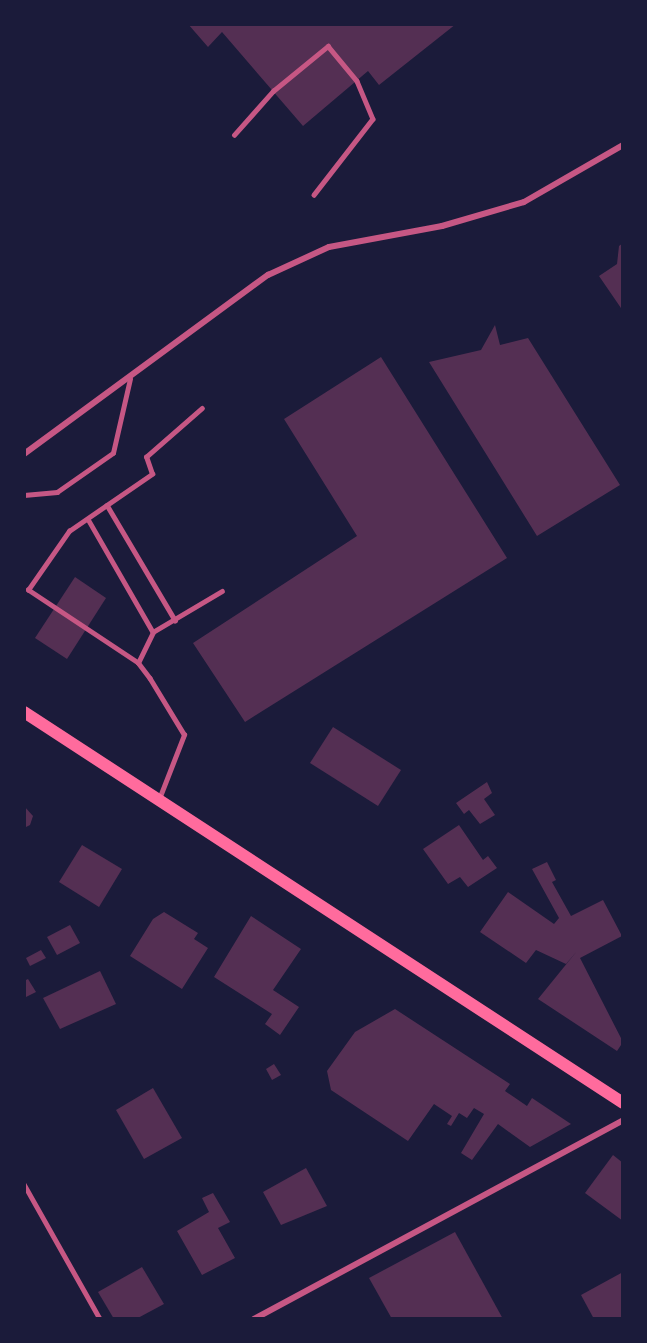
<!DOCTYPE html>
<style>
body{margin:0}
#map{position:relative;width:647px;height:1343px;overflow:hidden;background:#1b1b3a;font-family:"Alegreya Sans",sans-serif}
div>[style]{position:absolute}
.building>*{inset:0;background:#542f53}
.service>*{height:4.5px;margin:-2.25px;padding:0 2.25px;transform-origin:2.25px;border-radius:2.25px;background:#c65784}
.minor>*{height:6px;margin:-3px;padding:0 3px;transform-origin:3px;border-radius:3px;background:#c65784}
.secondary>*{height:12px;margin:-6px;padding:0 6px;transform-origin:6px;border-radius:6px;background:#ff6b9d}
span{translate:-50% -50%;white-space:nowrap;text-align:center;line-height:1.15;-webkit-text-stroke:4.5px #1b1b3a;paint-order:stroke}
.frame{position:absolute;inset:0;border:26px solid #1b1b3a;pointer-events:none}
</style>
<div id="map">
<div class="building">
<div style="clip-path:polygon(188px 24px,456px 24px,379px 85px,368px 71px,303px 126px,222px 32px,208px 47px)"></div>
<div style="clip-path:polygon(623px 243px,623px 311px,599px 276px,617px 264px,619px 246px)"></div>
<div style="clip-path:polygon(495px 325px,500px 345px,528px 338px,620px 485px,537px 536px,429px 362px,481px 350px)"></div>
<div style="clip-path:polygon(381px 357px,507px 558px,245px 722px,193px 643px,357px 536px,284px 419px)"></div>
<div style="clip-path:polygon(75px 577px,106px 598px,67px 659px,35px 638px)"></div>
<div style="clip-path:polygon(333px 727px,401px 770px,378px 806px,310px 763px)"></div>
<div style="clip-path:polygon(487px 782px,492px 793px,484px 799px,495px 815px,480px 824px,469px 810px,464px 814px,456px 803px)"></div>
<div style="clip-path:polygon(24px 806px,33px 816px,30px 825px,24px 828px)"></div>
<div style="clip-path:polygon(459px 825px,483px 860px,488px 856px,497px 868px,468px 887px,460px 877px,448px 884px,423px 849px)"></div>
<div style="clip-path:polygon(82px 845px,122px 869px,99px 907px,59px 882px)"></div>
<div style="clip-path:polygon(547px 862px,556px 880px,552px 882px,571px 916px,603px 900px,622px 936px,580px 958px,623px 1042px,617px 1051px,538px 999px,577px 951px,566px 964px,536px 950px,526px 963px,480px 932px,508px 892px,554px 924px,559px 918px,532px 869px)"></div>
<div style="clip-path:polygon(164px 912px,198px 933px,194px 939px,208px 948px,182px 989px,130px 956px,153px 919px)"></div>
<div style="clip-path:polygon(251px 916px,301px 949px,273px 990px,299px 1007px,280px 1035px,265px 1024px,272px 1014px,214px 977px)"></div>
<div style="clip-path:polygon(70px 925px,80px 943px,57px 955px,47px 937px)"></div>
<div style="clip-path:polygon(41px 950px,46px 958px,30px 966px,26px 958px)"></div>
<div style="clip-path:polygon(100px 971px,116px 1004px,60px 1029px,43px 998px)"></div>
<div style="clip-path:polygon(28px 979px,36px 992px,24px 998px,24px 981px)"></div>
<div style="clip-path:polygon(395px 1009px,510px 1084px,505px 1091px,527px 1106px,532px 1098px,571px 1124px,530px 1147px,498px 1124px,472px 1160px,461px 1153px,484px 1114px,474px 1108px,467px 1118px,459px 1113px,451px 1126px,447px 1124px,452px 1116px,434px 1104px,408px 1141px,331px 1090px,327px 1071px,355px 1032px)"></div>
<div style="clip-path:polygon(274px 1064px,281px 1075px,272px 1080px,266px 1069px)"></div>
<div style="clip-path:polygon(153px 1088px,182px 1138px,144px 1159px,116px 1110px)"></div>
<div style="clip-path:polygon(613px 1155px,623px 1163px,623px 1221px,585px 1193px)"></div>
<div style="clip-path:polygon(306px 1168px,327px 1206px,281px 1225px,263px 1192px)"></div>
<div style="clip-path:polygon(213px 1193px,230px 1222px,218px 1228px,235px 1258px,202px 1275px,177px 1231px,209px 1212px,202px 1198px)"></div>
<div style="clip-path:polygon(455px 1232px,503px 1319px,392px 1319px,369px 1278px)"></div>
<div style="clip-path:polygon(142px 1267px,164px 1304px,136px 1319px,114px 1319px,98px 1292px)"></div>
<div style="clip-path:polygon(623px 1272px,623px 1319px,594px 1319px,581px 1295px)"></div>
</div>
<div class="service">
<div style="left:234px;top:135px;width:59px;rotate:-48.4deg"></div>
<div style="left:273px;top:91px;width:71px;rotate:-39.3deg"></div>
<div style="left:328px;top:46px;width:45px;rotate:50.4deg"></div>
<div style="left:357px;top:81px;width:41px;rotate:67.2deg"></div>
<div style="left:373px;top:119px;width:96px;rotate:127.8deg"></div>
<div style="left:24px;top:495px;width:33px;rotate:-5deg"></div>
<div style="left:57px;top:492px;width:68px;rotate:-34.9deg"></div>
<div style="left:113px;top:453px;width:76px;rotate:-77.1deg"></div>
<div style="left:107px;top:505px;width:134px;rotate:59.4deg"></div>
<div style="left:88px;top:519px;width:130px;rotate:60.1deg"></div>
<div style="left:138px;top:663px;width:34px;rotate:-64deg"></div>
<div style="left:153px;top:632px;width:80px;rotate:-30.7deg"></div>
<div style="left:159px;top:799px;width:69px;rotate:-68.7deg"></div>
<div style="left:184px;top:735px;width:66px;rotate:-121.3deg"></div>
<div style="left:150px;top:679px;width:20px;rotate:-127deg"></div>
<div style="left:138px;top:663px;width:132px;rotate:-146.4deg"></div>
<div style="left:28px;top:590px;width:72px;rotate:-55.2deg"></div>
<div style="left:69px;top:531px;width:101px;rotate:-34.5deg"></div>
<div style="left:152px;top:474px;width:18px;rotate:-109deg"></div>
<div style="left:146px;top:457px;width:74px;rotate:-41.2deg"></div>
<div style="left:24px;top:1184px;width:155px;rotate:60.6deg"></div>
</div>
<div class="minor">
<div style="left:24px;top:454px;width:303px;rotate:-36.3deg"></div>
<div style="left:268px;top:275px;width:67px;rotate:-24.7deg"></div>
<div style="left:329px;top:247px;width:115px;rotate:-10.5deg"></div>
<div style="left:442px;top:226px;width:85px;rotate:-16.3deg"></div>
<div style="left:524px;top:202px;width:114px;rotate:-29.9deg"></div>
<div style="left:254px;top:1319px;width:419px;rotate:-28.3deg"></div>
</div>
<div class="secondary">
<div style="left:24px;top:712px;width:715px;rotate:33.13deg"></div>
</div>
<div class="frame"></div>
</div>
